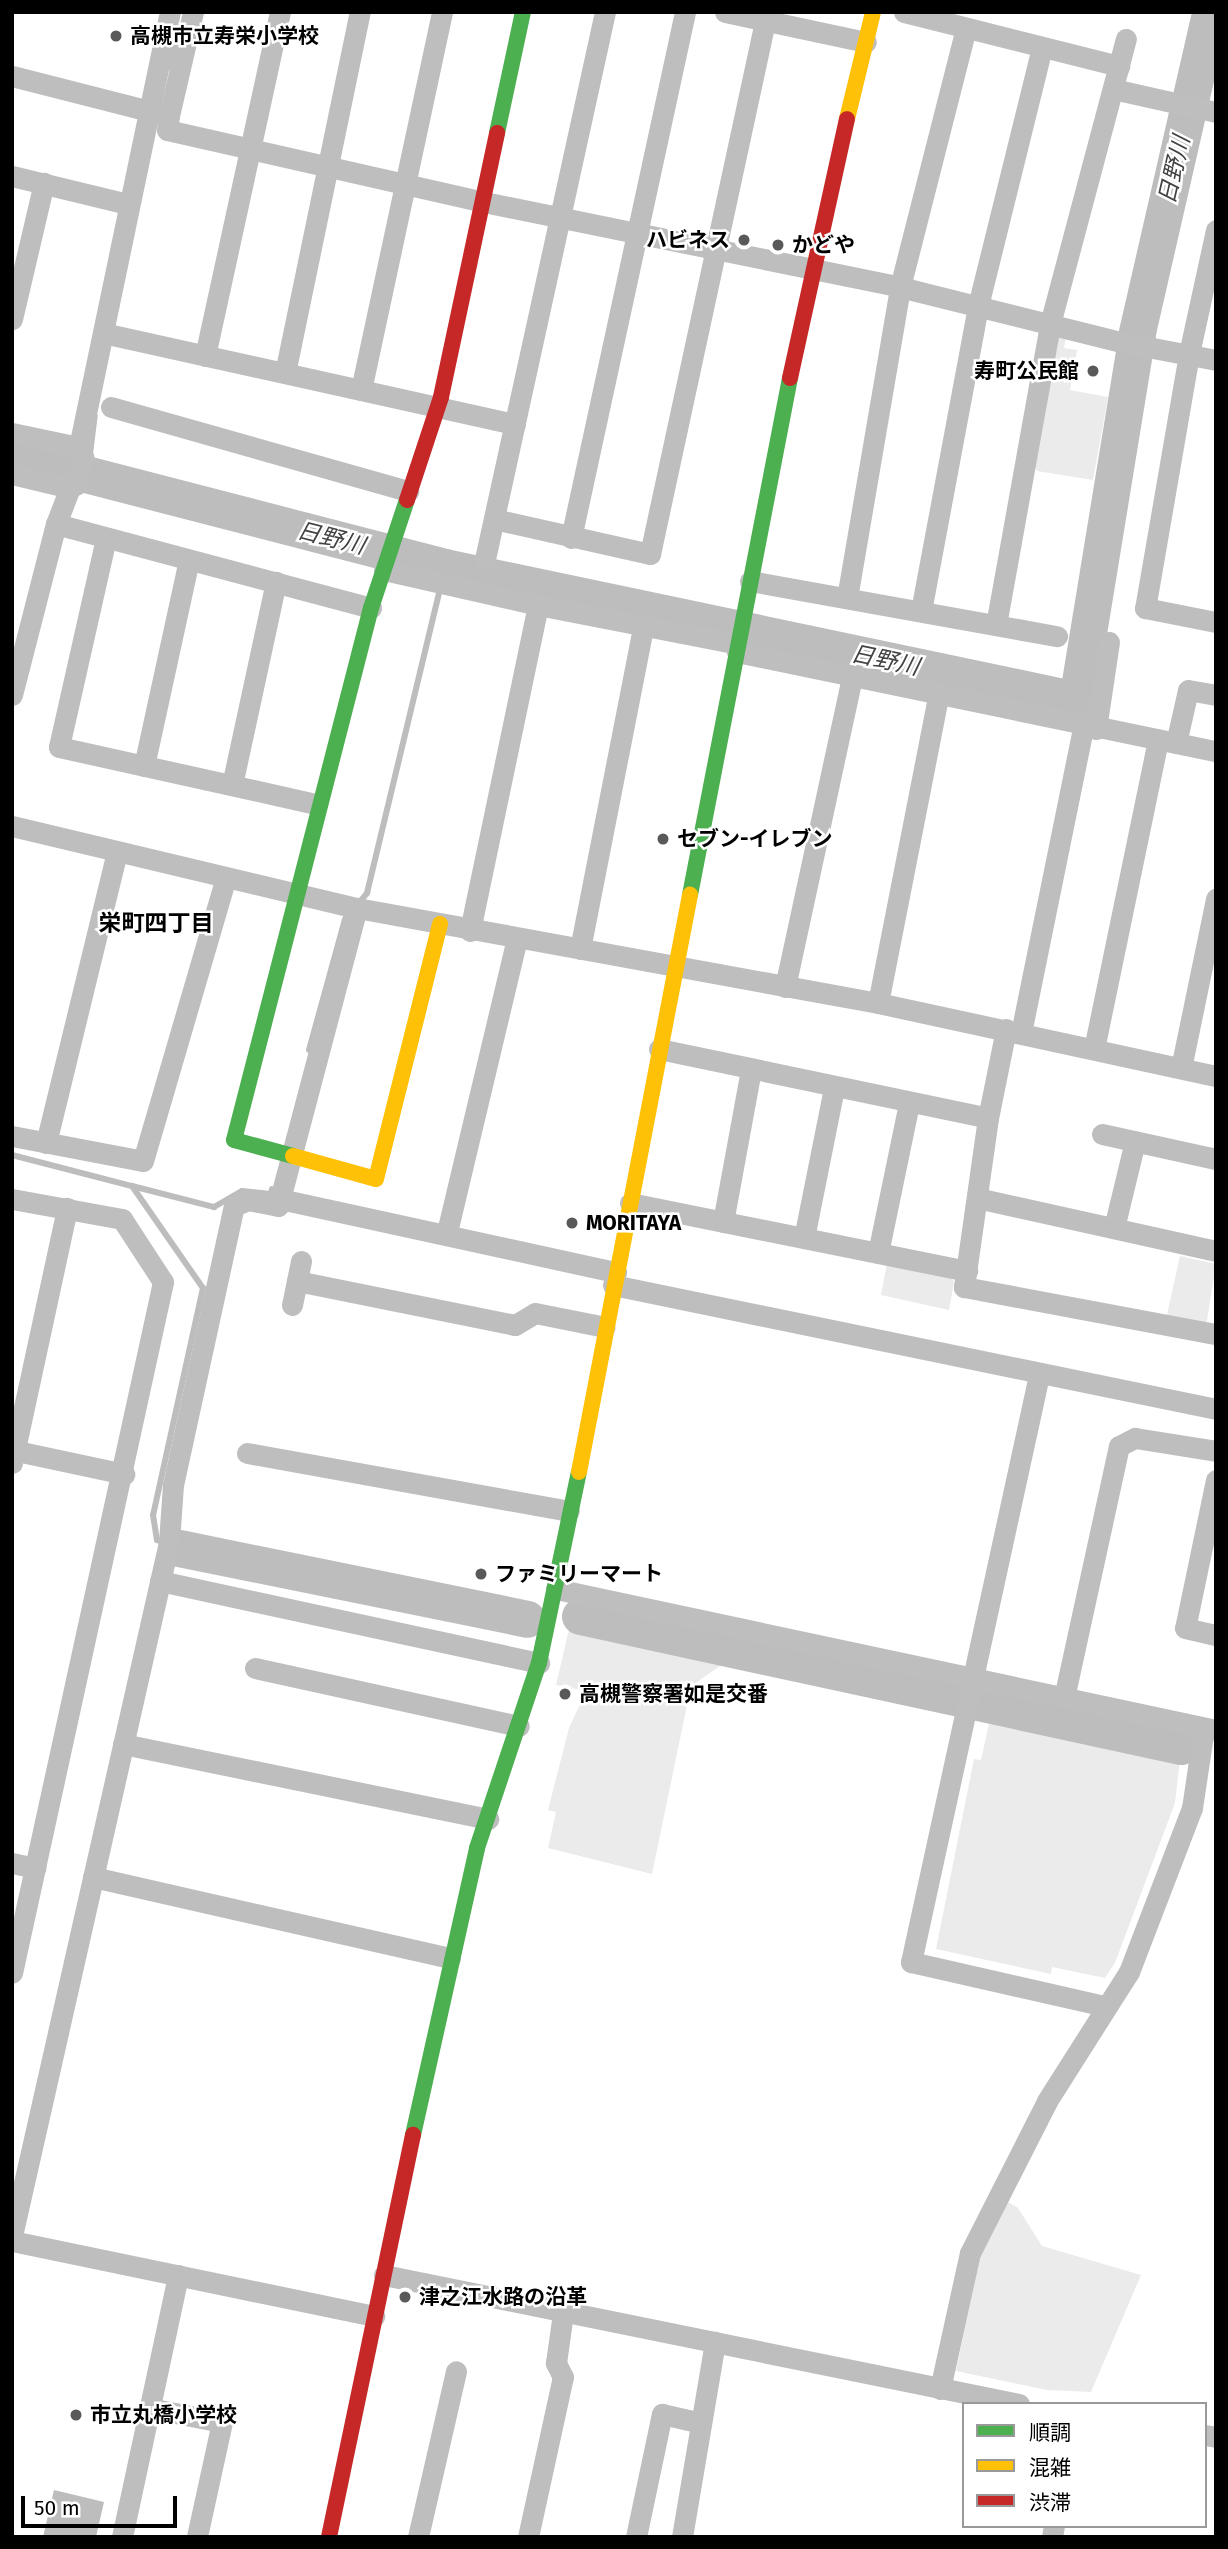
<!DOCTYPE html>
<meta charset="utf-8">
<style>
body{margin:0}
#map{position:relative;width:1228px;height:2549px;overflow:hidden;background:#fff;font-family:"Fira Sans","Noto Sans JP",sans-serif}
div>[style]{position:absolute}
.green>*{inset:0;background:#ebebeb}
.water>*{inset:0;background:#bdbdbd}
.stream>*{height:6px;margin:-3px;padding:0 3px;transform-origin:3px;border-radius:3px;background:#bdbdbd}
.river>*{height:37px;margin:-18.5px;padding:0 18.5px;transform-origin:18.5px;border-radius:18.5px;background:#bdbdbd}
.street>*{height:21px;margin:-10.5px;padding:0 10.5px;transform-origin:10.5px;border-radius:10.5px;background:#bebebe}
.fast>*{height:16px;margin:-8px;padding:0 8px;transform-origin:8px;border-radius:8px;background:#4caf50}
.slow>*{height:16px;margin:-8px;padding:0 8px;transform-origin:8px;border-radius:8px;background:#ffc107}
.jam>*{height:16px;margin:-8px;padding:0 8px;transform-origin:8px;border-radius:8px;background:#c62828}
.dots>*{width:19px;height:19px;translate:-50% -50%;box-sizing:border-box;border:4px solid #fff;border-radius:50%}
span{translate:-50% -50%;white-space:nowrap;text-align:center;line-height:1.15;-webkit-text-stroke:5px #fff;paint-order:stroke}
.poi-label{font-size:21px;color:#000;font-weight:700}
.left{translate:0 -50%;text-align:left}
.right{translate:-100% -50%;text-align:right}
.water-label{font-size:23px;color:#424242;font-style:italic}
.neighbourhood-label{font-size:23px;color:#000;font-weight:700}
.frame{position:absolute;inset:0;border:14px solid #000;pointer-events:none}
.legend{position:absolute;left:962px;top:2402px;width:245px;height:126px;box-sizing:border-box;background:#fff;border:2px solid #999;margin:0;padding:9px 12px;list-style:none;font-size:21px;color:#000}
.legend li{display:flex;align-items:center;gap:14px;height:35px}
.legend b{width:35px;border:2px solid #999}
.scale{position:absolute;left:21px;top:2496px;width:156px;height:32px;box-sizing:border-box;border:4px solid #000;border-top:0;padding-left:9px;font-size:21px;line-height:24px;white-space:nowrap;color:#000;-webkit-text-stroke:5px #fff;paint-order:stroke}
</style>
<div id="map">
<div class="green">
<div style="clip-path:polygon(1061px 336px,1066px 337px,1064px 348px,1077px 350px,1070px 390px,1108px 397px,1093px 480px,1037px 471px,1034px 466px,1055px 341px)"></div>
<div style="clip-path:polygon(1180px 1256px,1216px 1264px,1206px 1327px,1166px 1319px)"></div>
<div style="clip-path:polygon(887px 1263px,948px 1274px,954px 1282px,949px 1310px,881px 1295px)"></div>
<div style="clip-path:polygon(576px 1622px,726px 1653px,723px 1664px,691px 1686px,652px 1874px,548px 1848px,556px 1812px,548px 1810px,569px 1728px,586px 1691px,556px 1685px,570px 1625px)"></div>
<div style="clip-path:polygon(992px 1710px,1181px 1751px,1175px 1803px,1115px 1963px,1105px 1978px,1052px 1967px,1051px 1974px,936px 1949px,974px 1759px,981px 1760px)"></div>
<div style="clip-path:polygon(1008px 2202px,1018px 2208px,1042px 2246px,1141px 2275px,1091px 2392px,1047px 2390px,956px 2371px,980px 2254px)"></div>
</div>
<div class="water">
<div style="clip-path:polygon(54px 2490px,104px 2502px,96px 2537px,43px 2537px)"></div>
</div>
<div class="stream">
<div style="left:169px;top:67px;width:34px;rotate:-76deg"></div>
<div style="left:90px;top:454px;width:38px;rotate:-83deg"></div>
<div style="left:359px;top:903px;width:13px;rotate:-51deg"></div>
<div style="left:367px;top:893px;width:335px;rotate:-76.5deg"></div>
<div style="left:309px;top:1050px;width:136px;rotate:-74.6deg"></div>
<div style="left:12px;top:1155px;width:124px;rotate:14.5deg"></div>
<div style="left:132px;top:1186px;width:124px;rotate:55.2deg"></div>
<div style="left:203px;top:1288px;width:232px;rotate:102.4deg"></div>
<div style="left:153px;top:1515px;width:25px;rotate:81deg"></div>
<div style="left:157px;top:1540px;width:23px;rotate:20deg"></div>
<div style="left:132px;top:1186px;width:85px;rotate:14.4deg"></div>
<div style="left:214px;top:1207px;width:32px;rotate:-30deg"></div>
<div style="left:242px;top:1191px;width:29px;rotate:6deg"></div>
<div style="left:271px;top:1194px;width:5px;rotate:-79deg"></div>
</div>
<div class="river">
<div style="left:12px;top:455px;width:447px;rotate:14.5deg"></div>
<div style="left:445px;top:567px;width:646px;rotate:11.88deg"></div>
<div style="left:1077px;top:700px;width:373px;rotate:-80.7deg"></div>
<div style="left:1137px;top:332px;width:328px;rotate:-77.1deg"></div>
<div style="left:179px;top:1548px;width:355px;rotate:11.5deg"></div>
<div style="left:580px;top:1616px;width:615px;rotate:12.21deg"></div>
</div>
<div class="street">
<div style="left:725px;top:12px;width:144px;rotate:12deg"></div>
<div style="left:904px;top:12px;width:222px;rotate:14.1deg"></div>
<div style="left:12px;top:76px;width:162px;rotate:14.3deg"></div>
<div style="left:169px;top:116px;width:14px;rotate:98deg"></div>
<div style="left:167px;top:130px;width:325px;rotate:12.8deg"></div>
<div style="left:484px;top:202px;width:425px;rotate:11.5deg"></div>
<div style="left:900px;top:287px;width:228px;rotate:14deg"></div>
<div style="left:1121px;top:342px;width:97px;rotate:10.7deg"></div>
<div style="left:1113px;top:89px;width:106px;rotate:12.6deg"></div>
<div style="left:169px;top:116px;width:107px;rotate:-77deg"></div>
<div style="left:12px;top:176px;width:119px;rotate:13.6deg"></div>
<div style="left:1216px;top:230px;width:127px;rotate:102.3deg"></div>
<div style="left:1189px;top:354px;width:258px;rotate:99.8deg"></div>
<div style="left:1145px;top:608px;width:72px;rotate:11.2deg"></div>
<div style="left:12px;top:319px;width:140px;rotate:-76.8deg"></div>
<div style="left:103px;top:333px;width:422px;rotate:12.5deg"></div>
<div style="left:205px;top:356px;width:352px;rotate:-77.7deg"></div>
<div style="left:285px;top:373px;width:369px;rotate:-78.3deg"></div>
<div style="left:361px;top:390px;width:387px;rotate:-77.9deg"></div>
<div style="left:111px;top:407px;width:309px;rotate:15.8deg"></div>
<div style="left:12px;top:433px;width:68px;rotate:11.8deg"></div>
<div style="left:79px;top:447px;width:444px;rotate:-78.2deg"></div>
<div style="left:12px;top:474px;width:60px;rotate:13.6deg"></div>
<div style="left:494px;top:519px;width:160px;rotate:12.6deg"></div>
<div style="left:650px;top:554px;width:554px;rotate:-77.82deg"></div>
<div style="left:56px;top:524px;width:326px;rotate:14.9deg"></div>
<div style="left:106px;top:538px;width:214px;rotate:102.7deg"></div>
<div style="left:59px;top:747px;width:264px;rotate:12.5deg"></div>
<div style="left:571px;top:538px;width:538px;rotate:-77.77deg"></div>
<div style="left:485px;top:559px;width:560px;rotate:-77.63deg"></div>
<div style="left:384px;top:570px;width:158px;rotate:12.8deg"></div>
<div style="left:538px;top:605px;width:333px;rotate:101.8deg"></div>
<div style="left:750px;top:581px;width:312px;rotate:10.2deg"></div>
<div style="left:847px;top:598px;width:315px;rotate:-80.3deg"></div>
<div style="left:900px;top:287px;width:267px;rotate:-75.7deg"></div>
<div style="left:538px;top:605px;width:204px;rotate:11deg"></div>
<div style="left:921px;top:611px;width:310px;rotate:-79.4deg"></div>
<div style="left:978px;top:306px;width:267px;rotate:-76.1deg"></div>
<div style="left:996px;top:625px;width:306px;rotate:-79.8deg"></div>
<div style="left:1050px;top:324px;width:295px;rotate:-75.1deg"></div>
<div style="left:737px;top:652px;width:489px;rotate:11.7deg"></div>
<div style="left:12px;top:695px;width:177px;rotate:-75.6deg"></div>
<div style="left:56px;top:524px;width:39px;rotate:-69deg"></div>
<div style="left:70px;top:488px;width:8px;rotate:-30deg"></div>
<div style="left:77px;top:484px;width:28px;rotate:-77deg"></div>
<div style="left:83px;top:457px;width:11px;rotate:-112deg"></div>
<div style="left:1096px;top:729px;width:88px;rotate:-81.5deg"></div>
<div style="left:1176px;top:743px;width:54px;rotate:-77.2deg"></div>
<div style="left:1188px;top:690px;width:28px;rotate:10deg"></div>
<div style="left:144px;top:766px;width:211px;rotate:-77.7deg"></div>
<div style="left:232px;top:785px;width:208px;rotate:-77.8deg"></div>
<div style="left:12px;top:826px;width:355px;rotate:13.4deg"></div>
<div style="left:357px;top:908px;width:530px;rotate:10.33deg"></div>
<div style="left:878px;top:1003px;width:346px;rotate:12.2deg"></div>
<div style="left:580px;top:949px;width:326px;rotate:-78.9deg"></div>
<div style="left:785px;top:987px;width:317px;rotate:-77.8deg"></div>
<div style="left:878px;top:1003px;width:312px;rotate:-78.9deg"></div>
<div style="left:1006px;top:1029px;width:91px;rotate:101.4deg"></div>
<div style="left:988px;top:1118px;width:171px;rotate:98.1deg"></div>
<div style="left:964px;top:1287px;width:256px;rotate:10.6deg"></div>
<div style="left:1021px;top:1033px;width:312px;rotate:-78.5deg"></div>
<div style="left:659px;top:1049px;width:336px;rotate:11.8deg"></div>
<div style="left:1094px;top:1049px;width:316px;rotate:-78.3deg"></div>
<div style="left:1181px;top:1068px;width:173px;rotate:-78.3deg"></div>
<div style="left:1102px;top:1134px;width:117px;rotate:12.4deg"></div>
<div style="left:12px;top:1136px;width:133px;rotate:10.8deg"></div>
<div style="left:143px;top:1161px;width:295px;rotate:-73.7deg"></div>
<div style="left:46px;top:1143px;width:300px;rotate:-76.3deg"></div>
<div style="left:977px;top:1198px;width:245px;rotate:12.5deg"></div>
<div style="left:12px;top:1199px;width:112px;rotate:10.3deg"></div>
<div style="left:122px;top:1219px;width:75px;rotate:56.9deg"></div>
<div style="left:163px;top:1282px;width:707px;rotate:102.33deg"></div>
<div style="left:280px;top:1199px;width:301px;rotate:-75.2deg"></div>
<div style="left:630px;top:1203px;width:344px;rotate:11.4deg"></div>
<div style="left:723px;top:1222px;width:155px;rotate:-79.6deg"></div>
<div style="left:1114px;top:1228px;width:89px;rotate:-76.4deg"></div>
<div style="left:447px;top:1232px;width:302px;rotate:-76.6deg"></div>
<div style="left:804px;top:1238px;width:153px;rotate:-78.7deg"></div>
<div style="left:878px;top:1253px;width:153px;rotate:-78.3deg"></div>
<div style="left:297px;top:1281px;width:222px;rotate:11.4deg"></div>
<div style="left:515px;top:1325px;width:23px;rotate:-31deg"></div>
<div style="left:535px;top:1313px;width:71px;rotate:11.3deg"></div>
<div style="left:613px;top:1285px;width:616px;rotate:11.62deg"></div>
<div style="left:292px;top:1305px;width:45px;rotate:-78.4deg"></div>
<div style="left:1039px;top:1375px;width:601px;rotate:102.3deg"></div>
<div style="left:911px;top:1962px;width:198px;rotate:12.8deg"></div>
<div style="left:12px;top:1450px;width:115px;rotate:12.1deg"></div>
<div style="left:247px;top:1453px;width:327px;rotate:10.2deg"></div>
<div style="left:12px;top:1463px;width:261px;rotate:-77.8deg"></div>
<div style="left:1216px;top:1480px;width:151px;rotate:101.8deg"></div>
<div style="left:1185px;top:1628px;width:32px;rotate:13deg"></div>
<div style="left:160px;top:1581px;width:388px;rotate:12.2deg"></div>
<div style="left:556px;top:1589px;width:675px;rotate:12.06deg"></div>
<div style="left:255px;top:1668px;width:270px;rotate:12.4deg"></div>
<div style="left:1064px;top:1698px;width:258px;rotate:-77.7deg"></div>
<div style="left:1119px;top:1446px;width:18px;rotate:-27deg"></div>
<div style="left:1135px;top:1438px;width:82px;rotate:9.1deg"></div>
<div style="left:123px;top:1744px;width:373px;rotate:11.6deg"></div>
<div style="left:12px;top:1863px;width:24px;rotate:12deg"></div>
<div style="left:93px;top:1877px;width:366px;rotate:12.8deg"></div>
<div style="left:12px;top:2236px;width:712px;rotate:-77.25deg"></div>
<div style="left:169px;top:1542px;width:57px;rotate:-86deg"></div>
<div style="left:173px;top:1485px;width:286px;rotate:-77.7deg"></div>
<div style="left:234px;top:1206px;width:15px;rotate:-23deg"></div>
<div style="left:248px;top:1200px;width:31px;rotate:11deg"></div>
<div style="left:278px;top:1206px;width:7px;rotate:-74deg"></div>
<div style="left:280px;top:1199px;width:344px;rotate:12.3deg"></div>
<div style="left:12px;top:2241px;width:370px;rotate:11.7deg"></div>
<div style="left:384px;top:2275px;width:648px;rotate:11.48deg"></div>
<div style="left:940px;top:2389px;width:139px;rotate:-77.6deg"></div>
<div style="left:970px;top:2253px;width:170px;rotate:-63.1deg"></div>
<div style="left:1047px;top:2101px;width:153px;rotate:-57.6deg"></div>
<div style="left:1129px;top:1972px;width:176px;rotate:-69deg"></div>
<div style="left:1192px;top:1808px;width:81px;rotate:-81.5deg"></div>
<div style="left:149px;top:2408px;width:74px;rotate:10.9deg"></div>
<div style="left:222px;top:2422px;width:118px;rotate:102.3deg"></div>
<div style="left:1205px;top:2435px;width:11px;rotate:10deg"></div>
<div style="left:122px;top:2537px;width:268px;rotate:-77.9deg"></div>
<div style="left:418px;top:2537px;width:170px;rotate:-77.1deg"></div>
<div style="left:528px;top:2537px;width:164px;rotate:-77.7deg"></div>
<div style="left:563px;top:2377px;width:16px;rotate:-117deg"></div>
<div style="left:556px;top:2363px;width:50px;rotate:-82deg"></div>
<div style="left:636px;top:2537px;width:126px;rotate:-78.1deg"></div>
<div style="left:662px;top:2414px;width:37px;rotate:13deg"></div>
<div style="left:682px;top:2537px;width:198px;rotate:-80.4deg"></div>
<div style="left:1052px;top:2537px;width:11px;rotate:-80deg"></div>
</div>
<div class="fast">
<div style="left:497px;top:133px;width:124px;rotate:-77.9deg"></div>
<div style="left:690px;top:895px;width:527px;rotate:-79.05deg"></div>
<div style="left:293px;top:1156px;width:61px;rotate:-164.8deg"></div>
<div style="left:234px;top:1140px;width:549px;rotate:-75.56deg"></div>
<div style="left:371px;top:608px;width:114px;rotate:-71.6deg"></div>
<div style="left:413px;top:2135px;width:294px;rotate:-77.4deg"></div>
<div style="left:477px;top:1848px;width:195px;rotate:-71.5deg"></div>
<div style="left:539px;top:1663px;width:195px;rotate:-78.2deg"></div>
</div>
<div class="slow">
<div style="left:847px;top:119px;width:110px;rotate:-76.3deg"></div>
<div style="left:293px;top:1156px;width:86px;rotate:15.5deg"></div>
<div style="left:376px;top:1179px;width:263px;rotate:-75.9deg"></div>
<div style="left:579px;top:1472px;width:588px;rotate:-79.11deg"></div>
</div>
<div class="jam">
<div style="left:790px;top:378px;width:265px;rotate:-77.6deg"></div>
<div style="left:407px;top:500px;width:108px;rotate:-71.7deg"></div>
<div style="left:441px;top:397px;width:270px;rotate:-78deg"></div>
<div style="left:329px;top:2537px;width:411px;rotate:-78.2deg"></div>
</div>
<div class="dots">
<div style="left:116px;top:36px;background:#595959"></div>
<div style="left:744px;top:240px;background:#595959"></div>
<div style="left:778px;top:245px;background:#595959"></div>
<div style="left:1093px;top:371px;background:#595959"></div>
<div style="left:663px;top:839px;background:#595959"></div>
<div style="left:572px;top:1223px;background:#595959"></div>
<div style="left:481px;top:1574px;background:#595959"></div>
<div style="left:565px;top:1694px;background:#595959"></div>
<div style="left:405px;top:2297px;background:#595959"></div>
<div style="left:76px;top:2415px;background:#595959"></div>
</div>
<div class="poi-label">
<span class="left" style="left:130px;top:36px">高槻市立寿栄小学校</span>
<span class="right" style="left:730px;top:240px">ハビネス</span>
<span class="left" style="left:792px;top:245px">かどや</span>
<span class="right" style="left:1079px;top:371px">寿町公民館</span>
<span class="left" style="left:677px;top:839px">セブン-イレブン</span>
<span class="left" style="left:586px;top:1223px">MORITAYA</span>
<span class="left" style="left:495px;top:1574px">ファミリーマート</span>
<span class="left" style="left:579px;top:1694px">高槻警察署如是交番</span>
<span class="left" style="left:419px;top:2297px">津之江水路の沿革</span>
<span class="left" style="left:90px;top:2415px">市立丸橋小学校</span>
</div>
<div class="water-label">
<span style="left:1174px;top:170px;rotate:-77deg">日野川</span>
<span style="left:331px;top:538px;rotate:14deg">日野川</span>
<span style="left:885px;top:660px;rotate:12deg">日野川</span>
</div>
<div class="neighbourhood-label">
<span style="left:156px;top:923px">栄町四丁目</span>
</div>
<div class="frame"></div>
<ul class="legend">
<li><b style="height:9px;background:#4caf50"></b>順調</li>
<li><b style="height:9px;background:#ffc107"></b>混雑</li>
<li><b style="height:9px;background:#c62828"></b>渋滞</li>
</ul>
<div class="scale">50 m</div>
</div>
